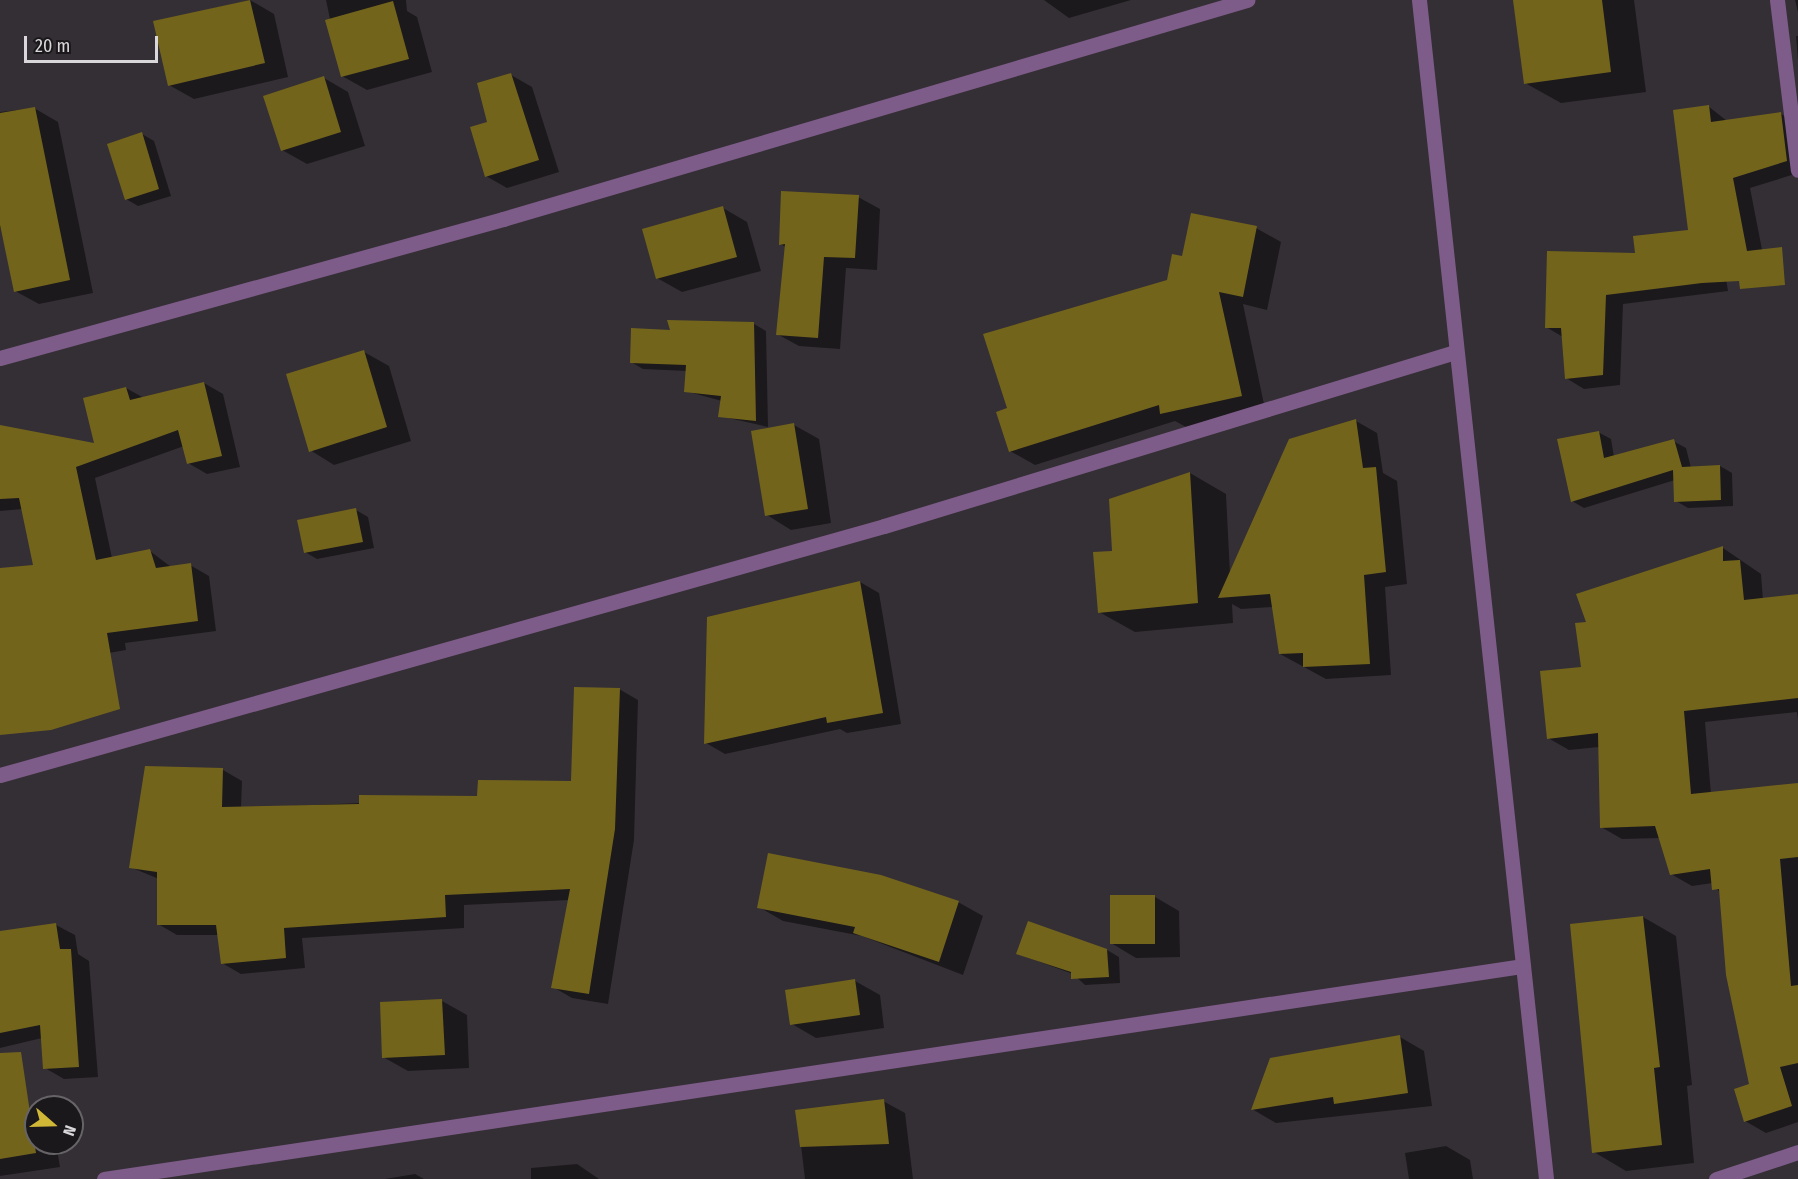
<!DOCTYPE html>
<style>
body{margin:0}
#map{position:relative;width:1798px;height:1179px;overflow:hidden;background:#342f35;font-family:"Fira Sans Condensed",sans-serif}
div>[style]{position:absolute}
.shadow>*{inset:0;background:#0007}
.building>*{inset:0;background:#73641c}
.street>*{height:15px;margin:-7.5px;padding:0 7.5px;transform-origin:7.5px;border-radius:7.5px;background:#7e5c89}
span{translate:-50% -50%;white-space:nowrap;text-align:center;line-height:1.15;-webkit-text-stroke:6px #1a181b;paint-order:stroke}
.north{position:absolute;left:24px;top:1095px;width:60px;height:60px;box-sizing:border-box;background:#1a181b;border:2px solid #676468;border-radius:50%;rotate:110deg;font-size:16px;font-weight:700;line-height:24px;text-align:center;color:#dad7db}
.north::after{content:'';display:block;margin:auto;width:21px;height:27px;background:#d1b736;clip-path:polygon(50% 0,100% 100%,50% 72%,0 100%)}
.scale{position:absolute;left:24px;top:36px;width:134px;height:27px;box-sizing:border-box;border:3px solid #dad7db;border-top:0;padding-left:8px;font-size:18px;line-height:21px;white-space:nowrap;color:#dad7db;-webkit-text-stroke:4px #1a181b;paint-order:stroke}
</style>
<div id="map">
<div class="shadow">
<div style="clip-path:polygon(250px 0,274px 14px,288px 77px,194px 99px,169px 85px,155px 22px)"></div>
<div style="clip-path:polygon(326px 0,406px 0,407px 11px,417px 17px,432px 72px,367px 90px,342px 76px)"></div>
<div style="clip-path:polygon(1044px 0,1131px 0,1069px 18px)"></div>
<div style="clip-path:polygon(1514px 0,1634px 0,1646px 92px,1561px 103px,1525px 83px)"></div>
<div style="clip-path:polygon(1795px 0,1798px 0,1798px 12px)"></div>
<div style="clip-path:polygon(1796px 36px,1798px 36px,1798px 60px)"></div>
<div style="clip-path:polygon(511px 75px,532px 87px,559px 172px,507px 188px,486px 176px,489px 123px)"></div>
<div style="clip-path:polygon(324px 78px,348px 92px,365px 146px,307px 164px,282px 150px)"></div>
<div style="clip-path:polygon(1708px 106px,1727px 121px,1781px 114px,1798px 124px,1798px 173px,1750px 188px,1766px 270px,1726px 278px,1728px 291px,1623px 304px,1620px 385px,1584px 389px,1566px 378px,1563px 337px,1546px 327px,1636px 255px,1690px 231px)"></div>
<div style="clip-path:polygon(34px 108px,58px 122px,93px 293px,39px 304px,15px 291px,0 226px,0 112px)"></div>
<div style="clip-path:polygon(142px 134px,154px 141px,171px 196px,138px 206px,126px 199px)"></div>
<div style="clip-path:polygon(858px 197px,880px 209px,877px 270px,846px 268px,840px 349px,799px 346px,777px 334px,786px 247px,780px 244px)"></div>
<div style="clip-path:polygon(723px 208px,747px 222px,761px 271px,682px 292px,657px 278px)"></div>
<div style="clip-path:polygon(1256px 228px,1281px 242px,1267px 310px,1243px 304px,1265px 409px,1186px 427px,1175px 421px,1035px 465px,1010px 451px,1168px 282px,1183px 258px)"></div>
<div style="clip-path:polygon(754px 324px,766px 331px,768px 427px,720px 416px,722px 401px,685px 391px,687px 371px,643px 369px,631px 362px)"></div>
<div style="clip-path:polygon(364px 352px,389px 366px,411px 441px,334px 465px,310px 450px)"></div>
<div style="clip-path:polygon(204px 383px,223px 394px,240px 467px,207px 474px,188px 463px,184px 446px,95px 478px,112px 558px,150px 551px,171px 567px,190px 565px,209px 576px,216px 631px,125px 643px,126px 650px,0 672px,0 569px,35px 566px,23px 509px,0 511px,0 434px,96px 445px,126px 388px,144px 398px)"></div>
<div style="clip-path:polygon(1356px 421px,1377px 433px,1383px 473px,1397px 481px,1407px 584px,1385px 587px,1391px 675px,1326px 679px,1280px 654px,1273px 607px,1241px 609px,1232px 604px,1233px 623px,1135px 632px,1099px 612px,1114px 552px,1111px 500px,1190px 473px,1226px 494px,1230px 574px)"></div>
<div style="clip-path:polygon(794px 425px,819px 439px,831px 523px,791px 530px,767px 515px)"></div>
<div style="clip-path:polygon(1598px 432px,1611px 439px,1614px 457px,1673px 441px,1686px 448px,1691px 468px,1720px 466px,1732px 473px,1733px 506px,1688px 508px,1676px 501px,1675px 480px,1584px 508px,1572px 501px)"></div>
<div style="clip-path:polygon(356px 510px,368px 517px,374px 548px,317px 559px,305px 552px)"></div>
<div style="clip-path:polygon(1723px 548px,1761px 574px,1763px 600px,1798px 596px,1798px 721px,1797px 712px,1705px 722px,1711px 794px,1798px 784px,1798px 1122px,1766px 1133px,1745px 1121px,1751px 1085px,1720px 893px,1713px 883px,1692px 886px,1671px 874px,1661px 838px,1622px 839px,1601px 827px,1599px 747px,1569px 750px,1548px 738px,1582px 669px,1588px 623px)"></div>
<div style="clip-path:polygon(860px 582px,879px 593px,901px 724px,847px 733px,840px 729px,725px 754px,706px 743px,709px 618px)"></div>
<div style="clip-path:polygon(619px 689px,638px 700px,634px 840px,608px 1004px,572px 998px,553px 987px,569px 900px,464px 905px,464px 928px,302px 938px,305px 968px,241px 974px,222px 963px,219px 935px,177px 935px,158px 924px,159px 879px,130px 867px,223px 770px,242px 781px,241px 808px,479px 798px,572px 782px)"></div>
<div style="clip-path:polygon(1155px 897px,1179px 911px,1180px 957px,1136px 958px,1111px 943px)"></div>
<div style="clip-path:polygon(958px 902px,983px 916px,963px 975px,862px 936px,783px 921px,759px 907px)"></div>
<div style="clip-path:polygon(1643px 917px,1676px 936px,1692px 1085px,1687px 1086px,1694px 1163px,1626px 1171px,1594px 1152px,1572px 926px)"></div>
<div style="clip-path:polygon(56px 925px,75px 935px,78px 954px,89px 961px,98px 1077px,64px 1079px,45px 1068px,42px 1038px,0 1048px,0 932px)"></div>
<div style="clip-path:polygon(1107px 950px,1119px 957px,1120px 983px,1085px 985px,1073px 974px,1018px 954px)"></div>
<div style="clip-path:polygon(855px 981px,880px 995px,884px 1028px,816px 1038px,792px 1024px)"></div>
<div style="clip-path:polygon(442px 1001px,467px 1015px,469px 1068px,408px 1071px,383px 1057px)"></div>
<div style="clip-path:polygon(1400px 1037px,1424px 1051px,1432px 1106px,1276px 1123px,1252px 1109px)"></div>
<div style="clip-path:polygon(883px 1101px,905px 1113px,913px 1179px,805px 1179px,797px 1111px)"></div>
<div style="clip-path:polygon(30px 1114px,36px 1117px,36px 1143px,56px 1143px,60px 1167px,0 1176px,0 1119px)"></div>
<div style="clip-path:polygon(1446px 1146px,1470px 1160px,1473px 1179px,1409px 1179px,1405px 1153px)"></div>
<div style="clip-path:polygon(577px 1164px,599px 1179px,531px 1179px,531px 1168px)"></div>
<div style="clip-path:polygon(415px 1174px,424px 1179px,385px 1179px)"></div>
</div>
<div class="building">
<div style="clip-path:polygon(250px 0,265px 63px,168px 86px,153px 21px)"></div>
<div style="clip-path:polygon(1513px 0,1602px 0,1611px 72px,1524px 84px)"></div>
<div style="clip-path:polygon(393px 1px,409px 59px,341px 77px,325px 20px)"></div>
<div style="clip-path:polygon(511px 73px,539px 160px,485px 177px,470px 127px,487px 122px,477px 83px)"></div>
<div style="clip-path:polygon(324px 76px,341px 132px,281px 151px,263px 96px)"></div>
<div style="clip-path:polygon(1709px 105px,1711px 122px,1781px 112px,1787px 161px,1733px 178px,1747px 251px,1782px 247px,1785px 285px,1740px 289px,1739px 281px,1702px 283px,1606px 295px,1603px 375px,1565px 379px,1561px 328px,1545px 328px,1547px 251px,1635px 253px,1633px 236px,1688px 230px,1673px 110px)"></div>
<div style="clip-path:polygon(35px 107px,70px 280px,14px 292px,0 225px,0 113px)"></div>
<div style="clip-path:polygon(142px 132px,159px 189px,125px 200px,107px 144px)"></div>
<div style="clip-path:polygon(781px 191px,859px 195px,855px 258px,824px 257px,818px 338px,776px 335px,785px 244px,779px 245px)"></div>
<div style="clip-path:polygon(723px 206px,737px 257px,656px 279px,642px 229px)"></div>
<div style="clip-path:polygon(1191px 213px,1257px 226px,1243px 297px,1219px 292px,1242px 396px,1160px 414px,1159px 405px,1009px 452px,996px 412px,1007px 408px,983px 334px,1167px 280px,1172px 254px,1182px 256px)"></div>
<div style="clip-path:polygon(667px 320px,754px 322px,756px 421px,718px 417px,721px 396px,684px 392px,686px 365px,630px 363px,631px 328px,670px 330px)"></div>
<div style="clip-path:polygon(364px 350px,387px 427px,309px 452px,286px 374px)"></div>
<div style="clip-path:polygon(204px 382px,222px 456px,187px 464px,178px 430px,76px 467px,96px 560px,150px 549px,156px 568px,191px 563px,198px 621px,107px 633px,120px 709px,51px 730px,0 735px,0 568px,33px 565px,19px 498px,0 499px,0 425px,94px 443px,83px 398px,126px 387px,130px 400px)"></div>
<div style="clip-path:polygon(1356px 419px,1363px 468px,1376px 467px,1386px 572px,1364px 575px,1370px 664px,1303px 667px,1303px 653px,1279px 654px,1270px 594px,1218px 598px,1289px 439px)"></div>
<div style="clip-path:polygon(794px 423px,808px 509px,765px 516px,751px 431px)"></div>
<div style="clip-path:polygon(1599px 431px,1604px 458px,1674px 439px,1682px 467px,1720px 465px,1721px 500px,1674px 502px,1673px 470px,1571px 502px,1557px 439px)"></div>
<div style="clip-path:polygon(1190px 472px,1198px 603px,1098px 613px,1093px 552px,1112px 551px,1109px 499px)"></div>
<div style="clip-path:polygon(356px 508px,363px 542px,304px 553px,297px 520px)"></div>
<div style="clip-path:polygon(1723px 546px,1723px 561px,1740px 560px,1744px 600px,1798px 594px,1798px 698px,1684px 711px,1691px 794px,1798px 783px,1798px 857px,1780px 859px,1791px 986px,1798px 985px,1798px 1063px,1780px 1067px,1792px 1106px,1744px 1122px,1734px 1089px,1749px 1084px,1726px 975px,1719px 889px,1712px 890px,1710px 869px,1670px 875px,1655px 826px,1600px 828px,1598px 733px,1547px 739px,1540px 671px,1581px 667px,1575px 623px,1586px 622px,1576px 594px)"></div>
<div style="clip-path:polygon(860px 581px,883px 713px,827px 723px,826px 717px,704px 744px,707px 617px)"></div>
<div style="clip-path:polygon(574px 687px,620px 688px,615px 829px,589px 994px,551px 988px,570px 889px,445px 895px,446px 917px,284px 928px,286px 958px,221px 964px,216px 925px,157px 925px,157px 872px,129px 868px,145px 766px,223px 768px,222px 807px,359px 804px,359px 795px,477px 796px,478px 780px,571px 781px)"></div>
<div style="clip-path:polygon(768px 853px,881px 875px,959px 901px,939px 962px,853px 933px,855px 927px,757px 908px)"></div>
<div style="clip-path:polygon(1110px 895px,1155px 895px,1155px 944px,1110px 944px)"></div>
<div style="clip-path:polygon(1643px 916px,1660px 1067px,1654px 1068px,1662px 1145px,1592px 1153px,1570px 924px)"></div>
<div style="clip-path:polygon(1028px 921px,1107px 949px,1109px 977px,1071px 979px,1071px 972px,1016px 954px)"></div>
<div style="clip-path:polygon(56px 923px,60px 949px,71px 949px,79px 1067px,43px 1069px,40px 1025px,0 1033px,0 931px)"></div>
<div style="clip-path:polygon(855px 979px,860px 1015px,790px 1025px,785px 990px)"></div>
<div style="clip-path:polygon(442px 999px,445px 1055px,382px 1058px,380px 1002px)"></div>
<div style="clip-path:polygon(1400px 1035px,1408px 1093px,1334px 1104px,1333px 1097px,1251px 1110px,1270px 1058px)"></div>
<div style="clip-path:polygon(21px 1052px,36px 1153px,0 1159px,0 1053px)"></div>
<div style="clip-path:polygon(884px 1099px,889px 1144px,800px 1147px,795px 1110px)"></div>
</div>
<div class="street">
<div style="left:1419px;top:0;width:1186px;rotate:83.85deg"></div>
<div style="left:1777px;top:0;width:171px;rotate:83deg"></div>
<div style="left:0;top:358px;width:522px;rotate:-15.45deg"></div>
<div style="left:503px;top:219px;width:776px;rotate:-16.4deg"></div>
<div style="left:0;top:775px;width:918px;rotate:-15.73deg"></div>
<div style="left:884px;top:526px;width:597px;rotate:-16.95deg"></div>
<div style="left:104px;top:1179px;width:1435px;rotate:-8.54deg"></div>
<div style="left:1716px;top:1179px;width:86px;rotate:-18.2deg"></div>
</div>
<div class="north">N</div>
<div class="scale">20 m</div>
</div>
